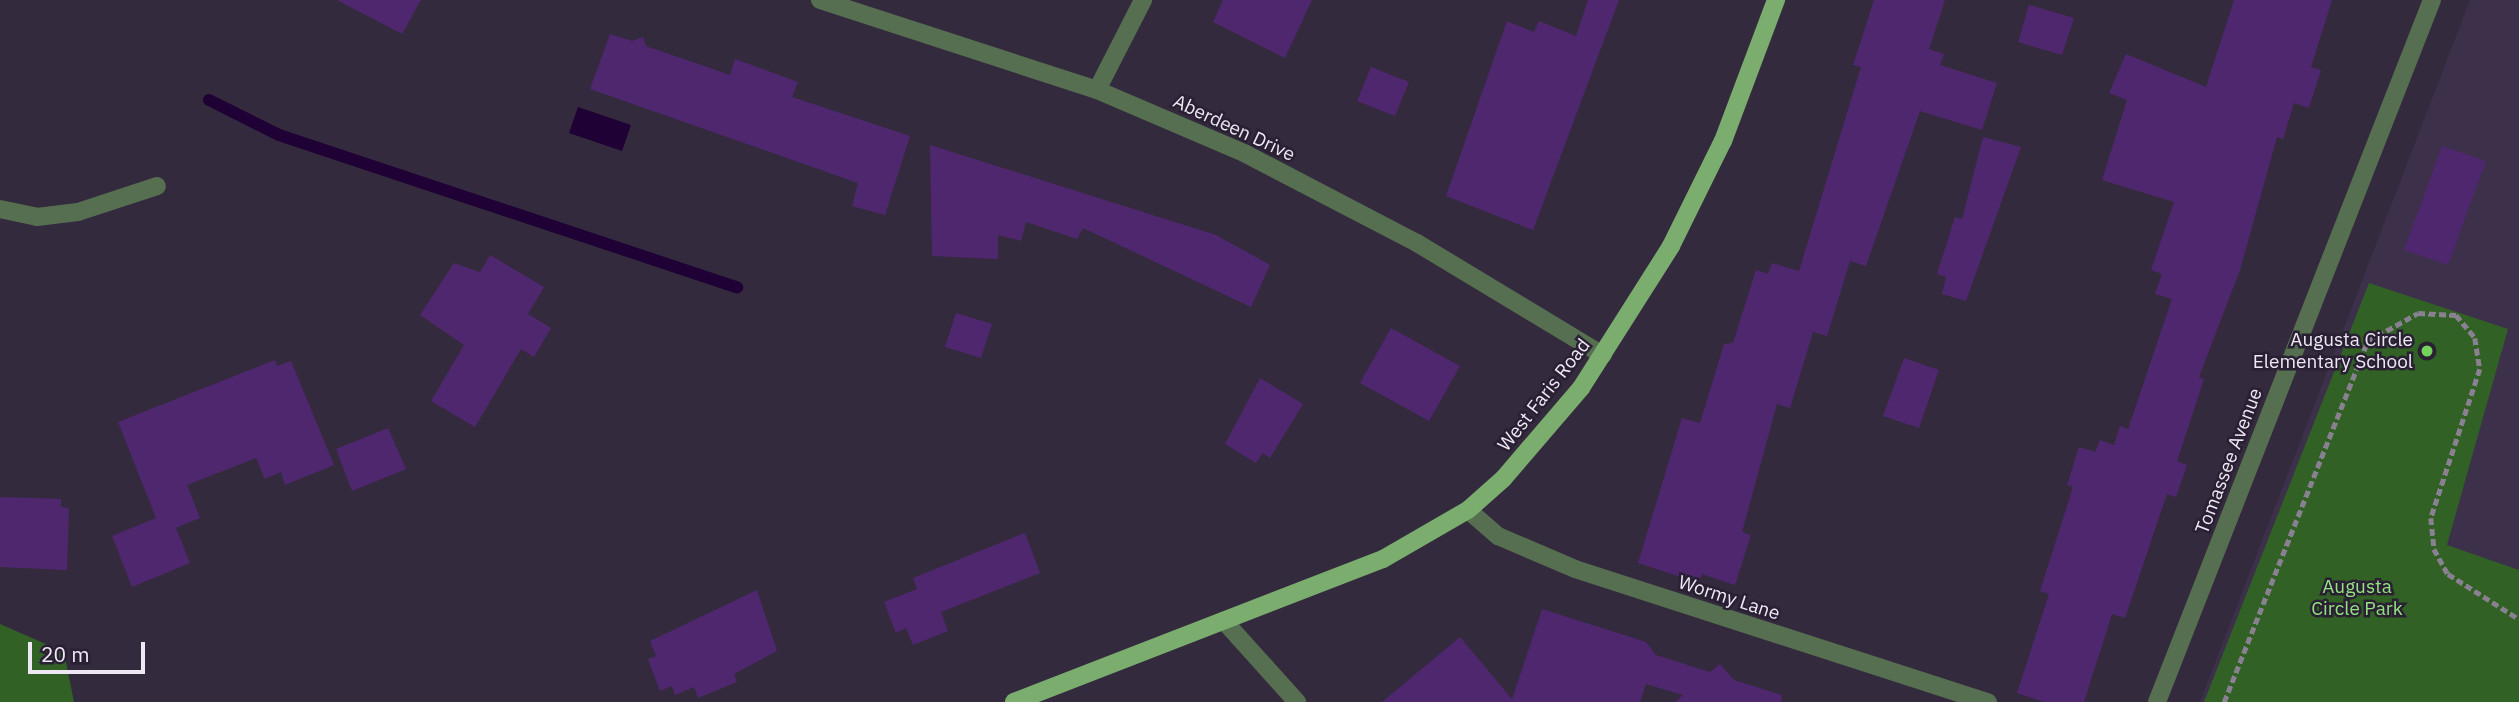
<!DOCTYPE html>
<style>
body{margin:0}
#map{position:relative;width:2519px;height:702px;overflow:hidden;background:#342a3d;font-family:"IBM Plex Sans",sans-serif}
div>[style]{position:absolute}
.built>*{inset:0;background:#3d304a}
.green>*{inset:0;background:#316125}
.water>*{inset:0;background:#200135}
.stream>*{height:12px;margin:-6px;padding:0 6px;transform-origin:6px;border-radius:6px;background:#200135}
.building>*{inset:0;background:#4f276f}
.path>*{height:4.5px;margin-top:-2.25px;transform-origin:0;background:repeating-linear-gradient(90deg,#898191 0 7px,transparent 0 10.5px)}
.minor>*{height:18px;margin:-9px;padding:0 9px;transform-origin:9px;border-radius:9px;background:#566f51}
.major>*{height:18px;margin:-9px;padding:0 9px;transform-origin:9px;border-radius:9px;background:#7bad6f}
.dots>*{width:19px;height:19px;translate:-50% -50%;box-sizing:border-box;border:4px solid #2a2033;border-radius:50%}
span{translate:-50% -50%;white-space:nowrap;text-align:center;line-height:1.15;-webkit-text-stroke:5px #2a2033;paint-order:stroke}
.street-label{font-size:19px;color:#eee8f5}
.poi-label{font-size:19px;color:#eee8f5}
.right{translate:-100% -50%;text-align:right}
.park-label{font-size:19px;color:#94e281}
.scale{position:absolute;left:28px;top:642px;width:117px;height:32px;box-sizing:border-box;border:4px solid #eee8f5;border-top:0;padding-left:9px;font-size:21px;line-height:24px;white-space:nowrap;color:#eee8f5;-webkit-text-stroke:5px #2a2033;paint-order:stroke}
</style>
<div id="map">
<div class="built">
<div style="clip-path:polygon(2470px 0,2519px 0,2519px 702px,2200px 702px)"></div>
</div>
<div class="green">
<div style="clip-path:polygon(2369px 283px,2508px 329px,2447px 545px,2519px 570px,2519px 702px,2204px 702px)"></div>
<div style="clip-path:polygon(0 624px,64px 652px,74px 702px,0 702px)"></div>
</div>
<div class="water">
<div style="clip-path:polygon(578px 107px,631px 125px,622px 151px,569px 133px)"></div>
</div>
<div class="stream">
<div style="left:209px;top:100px;width:78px;rotate:26.6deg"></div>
<div style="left:279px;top:135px;width:483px;rotate:18.4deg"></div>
</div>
<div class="building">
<div style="clip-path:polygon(337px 0,421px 0,402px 34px)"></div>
<div style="clip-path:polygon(1223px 0,1312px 0,1285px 58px,1213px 22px)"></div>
<div style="clip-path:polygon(1588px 0,1619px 0,1533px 230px,1446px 196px,1507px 21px,1534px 32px,1539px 21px,1576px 36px)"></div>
<div style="clip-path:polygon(1874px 0,1945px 0,1929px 49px,1944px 54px,1940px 65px,1997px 83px,1982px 130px,1920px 111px,1866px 266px,1850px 261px,1827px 336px,1813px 332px,1790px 408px,1777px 404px,1742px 532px,1751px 535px,1735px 585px,1702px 574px,1699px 583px,1638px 563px,1682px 418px,1700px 423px,1724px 344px,1733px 343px,1756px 270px,1768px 274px,1772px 263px,1799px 271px,1861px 67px,1853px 65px)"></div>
<div style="clip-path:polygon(2234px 0,2332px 0,2311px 67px,2321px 70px,2309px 108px,2294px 103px,2283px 139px,2277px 137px,2240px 270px,2199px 377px,2204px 379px,2177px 461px,2187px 465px,2176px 497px,2167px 494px,2125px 618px,2112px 614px,2084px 702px,2044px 702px,2017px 693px,2049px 594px,2040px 591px,2073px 487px,2067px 485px,2079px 447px,2095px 452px,2100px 440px,2114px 445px,2120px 426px,2128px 429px,2172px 299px,2155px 294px,2162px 274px,2151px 270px,2174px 202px,2102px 180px,2127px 100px,2109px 93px,2126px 54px,2206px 87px)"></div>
<div style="clip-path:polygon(2029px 5px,2074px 18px,2062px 55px,2018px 42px)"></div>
<div style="clip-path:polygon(610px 34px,632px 41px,643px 37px,646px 46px,730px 75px,735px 59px,798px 82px,792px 97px,910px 136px,885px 215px,852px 206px,858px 183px,590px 89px)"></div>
<div style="clip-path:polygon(1371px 67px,1409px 82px,1395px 116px,1357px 101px)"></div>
<div style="clip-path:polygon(1983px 137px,2021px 147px,1966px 301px,1942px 294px,1946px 277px,1937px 274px,1955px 217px,1962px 219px)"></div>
<div style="clip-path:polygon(930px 145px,1216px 235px,1270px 265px,1251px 307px,1083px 228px,1077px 239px,1026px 222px,1021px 241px,998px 235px,998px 259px,932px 256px)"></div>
<div style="clip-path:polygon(2442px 146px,2486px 161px,2448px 265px,2404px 250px)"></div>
<div style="clip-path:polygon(490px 255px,544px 287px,528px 314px,551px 328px,534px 357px,521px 349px,475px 427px,431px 401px,464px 345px,420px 315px,454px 263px,480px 272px)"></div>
<div style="clip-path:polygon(956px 313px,992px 324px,981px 358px,945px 347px)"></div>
<div style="clip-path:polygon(1391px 328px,1460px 366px,1429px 421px,1360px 383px)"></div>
<div style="clip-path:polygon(1904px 358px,1939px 370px,1919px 428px,1883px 416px)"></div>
<div style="clip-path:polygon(275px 360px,277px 366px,291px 361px,334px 465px,285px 485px,281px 472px,265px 479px,256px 458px,187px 485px,200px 518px,176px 528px,190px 563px,132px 587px,112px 536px,156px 518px,118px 422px)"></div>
<div style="clip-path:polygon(1260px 378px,1303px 404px,1270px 458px,1263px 453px,1256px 463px,1225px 444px)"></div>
<div style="clip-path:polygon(388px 428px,406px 469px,352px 491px,336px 449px)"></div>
<div style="clip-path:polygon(0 497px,61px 499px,61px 507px,69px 508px,67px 570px,0 567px)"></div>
<div style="clip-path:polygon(1025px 533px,1040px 573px,941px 612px,948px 631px,913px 645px,906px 628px,896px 633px,884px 602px,917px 589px,913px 578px)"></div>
<div style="clip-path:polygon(757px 590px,777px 651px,734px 674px,737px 682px,698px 698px,694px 687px,675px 695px,672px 686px,660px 691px,648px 659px,656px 656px,650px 641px)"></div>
<div style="clip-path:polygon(1542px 609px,1646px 642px,1656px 655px,1710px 672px,1720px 664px,1734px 680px,1782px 695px,1781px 702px,1675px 702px,1683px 695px,1646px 684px,1640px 702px,1382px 702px,1460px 637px,1512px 699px)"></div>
</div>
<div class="path">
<div style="left:2224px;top:702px;width:389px;rotate:-68.3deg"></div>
<div style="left:2368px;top:341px;width:57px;rotate:-29.2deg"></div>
<div style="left:2418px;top:313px;width:38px;rotate:3deg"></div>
<div style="left:2456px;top:315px;width:30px;rotate:50deg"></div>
<div style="left:2475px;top:338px;width:31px;rotate:81deg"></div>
<div style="left:2480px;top:369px;width:157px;rotate:108.2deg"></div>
<div style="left:2431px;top:518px;width:31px;rotate:84deg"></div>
<div style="left:2434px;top:549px;width:29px;rotate:61deg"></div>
<div style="left:2448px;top:574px;width:84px;rotate:32.4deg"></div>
</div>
<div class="minor">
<div style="left:820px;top:0;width:291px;rotate:18deg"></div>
<div style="left:1097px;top:90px;width:162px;rotate:23.2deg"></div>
<div style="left:1246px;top:154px;width:193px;rotate:27.5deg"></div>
<div style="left:1417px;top:243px;width:217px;rotate:31.1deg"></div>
<div style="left:1097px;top:90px;width:101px;rotate:-62.9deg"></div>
<div style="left:0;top:209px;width:38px;rotate:12deg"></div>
<div style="left:37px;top:217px;width:41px;rotate:-7deg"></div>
<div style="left:78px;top:212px;width:83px;rotate:-18.2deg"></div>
<div style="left:1468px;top:510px;width:40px;rotate:41deg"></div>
<div style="left:1498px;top:536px;width:84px;rotate:23.2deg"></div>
<div style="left:1575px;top:569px;width:434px;rotate:17.9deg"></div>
<div style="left:1225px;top:622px;width:108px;rotate:48deg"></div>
<div style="left:2157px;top:702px;width:754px;rotate:-68.61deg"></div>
</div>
<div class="major">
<div style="left:1014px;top:702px;width:396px;rotate:-21.2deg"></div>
<div style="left:1383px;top:559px;width:98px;rotate:-30deg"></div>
<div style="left:1468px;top:510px;width:47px;rotate:-41.5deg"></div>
<div style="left:1503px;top:479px;width:120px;rotate:-49.4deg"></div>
<div style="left:1581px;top:388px;width:168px;rotate:-57.6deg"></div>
<div style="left:1671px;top:246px;width:117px;rotate:-63.7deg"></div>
<div style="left:1723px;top:141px;width:151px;rotate:-69.4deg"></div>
</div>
<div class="dots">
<div style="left:2427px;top:351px;background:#73d25c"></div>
</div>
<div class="street-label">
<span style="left:1234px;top:128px;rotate:25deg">Aberdeen Drive</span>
<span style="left:1544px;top:395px;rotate:-52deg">West Faris Road</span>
<span style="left:2229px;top:461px;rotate:-69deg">Tomassee Avenue</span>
<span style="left:1729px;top:598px;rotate:18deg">Wormy Lane</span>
</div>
<div class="poi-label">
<span class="right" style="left:2413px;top:351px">Augusta Circle<br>Elementary School</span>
</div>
<div class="park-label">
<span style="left:2357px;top:598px">Augusta<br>Circle Park</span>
</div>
<div class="scale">20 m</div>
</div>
